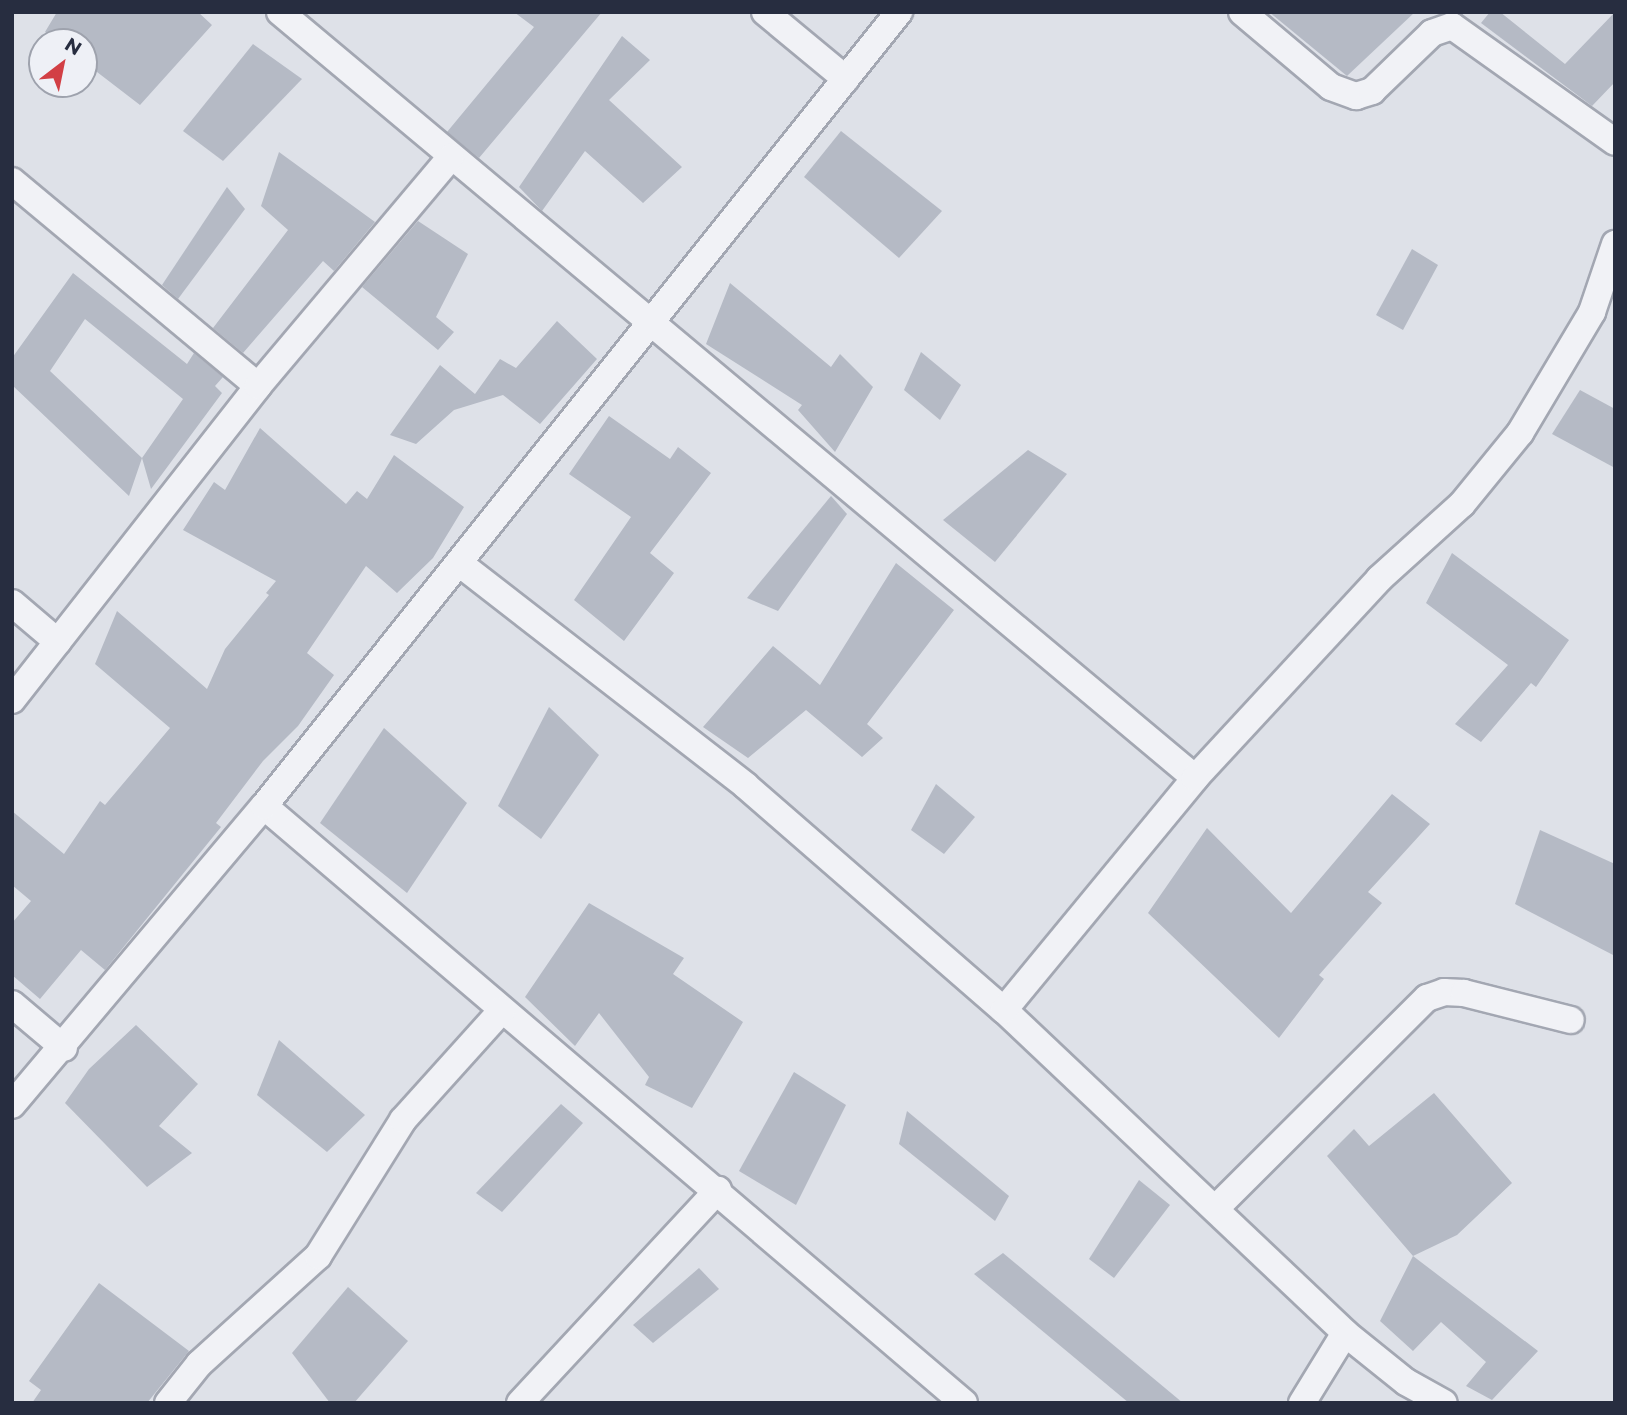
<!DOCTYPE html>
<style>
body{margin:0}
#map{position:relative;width:1627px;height:1415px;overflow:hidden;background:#dee1e8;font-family:Montserrat,sans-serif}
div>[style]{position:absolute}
.building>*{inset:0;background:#b5bac5}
.roads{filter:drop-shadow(2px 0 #a3a7b2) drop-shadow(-2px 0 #a3a7b2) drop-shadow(0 2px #a3a7b2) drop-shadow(0 -2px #a3a7b2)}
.minor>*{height:26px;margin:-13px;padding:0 13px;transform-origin:13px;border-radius:13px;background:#f1f2f6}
span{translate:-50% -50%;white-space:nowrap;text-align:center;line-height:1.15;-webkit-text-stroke:7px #eef0f6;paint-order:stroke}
.frame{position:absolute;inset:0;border:14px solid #272d40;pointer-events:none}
.north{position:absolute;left:28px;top:28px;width:70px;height:70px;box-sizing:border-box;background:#eef0f6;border:2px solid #9ea2ad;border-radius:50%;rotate:32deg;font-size:19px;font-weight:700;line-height:28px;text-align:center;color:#272d40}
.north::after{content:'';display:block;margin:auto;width:24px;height:32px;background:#d23f45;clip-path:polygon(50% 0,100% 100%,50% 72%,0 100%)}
</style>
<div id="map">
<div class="building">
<div style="clip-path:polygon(57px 12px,198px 12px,212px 25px,140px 105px,84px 62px,84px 42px,58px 42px,45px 32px)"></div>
<div style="clip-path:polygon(514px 12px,602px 12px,479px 158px,447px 132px,534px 27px)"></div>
<div style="clip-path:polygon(1269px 12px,1415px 12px,1347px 76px)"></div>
<div style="clip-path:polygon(1490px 12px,1500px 12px,1565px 64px,1615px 12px,1615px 82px,1592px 106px,1481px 23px)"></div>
<div style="clip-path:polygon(622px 36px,650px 60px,609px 100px,682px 167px,643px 203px,585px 151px,542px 211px,519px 187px)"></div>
<div style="clip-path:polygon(253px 44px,302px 79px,223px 161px,183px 131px)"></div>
<div style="clip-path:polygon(841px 131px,942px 211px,899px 258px,804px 177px)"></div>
<div style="clip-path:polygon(279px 152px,375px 222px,334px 271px,323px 261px,243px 353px,213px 328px,288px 230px,261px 206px)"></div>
<div style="clip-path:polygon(227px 187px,245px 209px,178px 299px,162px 285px)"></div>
<div style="clip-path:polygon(418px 221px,468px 254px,436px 317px,454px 332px,438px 350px,362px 287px)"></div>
<div style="clip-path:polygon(1412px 249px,1438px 265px,1403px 330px,1376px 315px)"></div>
<div style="clip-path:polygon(evenodd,73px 273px,187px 364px,194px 353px,223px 377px,215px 386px,222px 393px,151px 489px,142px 458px,129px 496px,12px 385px,12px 358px,73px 273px,85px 319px,183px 399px,142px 458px,50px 371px,85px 319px)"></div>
<div style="clip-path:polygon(730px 283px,831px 367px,840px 354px,873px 387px,835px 452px,798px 410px,802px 405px,706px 344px)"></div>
<div style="clip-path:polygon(557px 321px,597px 359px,540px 424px,503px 395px,454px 410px,416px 444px,390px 435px,440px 365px,475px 394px,500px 359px,516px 368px)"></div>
<div style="clip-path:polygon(921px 352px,961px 385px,940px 420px,904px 390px)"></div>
<div style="clip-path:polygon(1580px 390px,1615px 409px,1615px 468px,1552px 434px)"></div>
<div style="clip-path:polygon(609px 416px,670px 459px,678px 447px,711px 473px,650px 553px,674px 573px,624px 641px,574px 600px,631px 517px,569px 474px)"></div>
<div style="clip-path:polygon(260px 428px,346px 504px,357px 491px,367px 499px,394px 455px,464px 507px,433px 558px,397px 593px,366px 566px,307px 653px,334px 675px,298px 726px,263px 761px,216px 823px,221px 827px,105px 970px,81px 950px,40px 999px,12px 975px,12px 923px,31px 901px,12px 885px,12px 811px,64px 854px,100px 801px,105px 805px,170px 728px,95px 664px,117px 611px,207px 689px,225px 649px,269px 595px,266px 593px,276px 581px,183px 530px,214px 482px,225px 490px)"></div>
<div style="clip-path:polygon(1028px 450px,1067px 474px,995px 562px,943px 520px)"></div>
<div style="clip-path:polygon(831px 496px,847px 514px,778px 611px,747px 598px)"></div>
<div style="clip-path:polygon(1452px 553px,1569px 640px,1536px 687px,1531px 683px,1481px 742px,1455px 724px,1508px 665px,1426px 603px)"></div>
<div style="clip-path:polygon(896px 563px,954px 610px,867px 724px,883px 738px,862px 757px,806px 710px,748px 758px,703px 727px,773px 646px,820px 685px)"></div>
<div style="clip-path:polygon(549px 707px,599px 755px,541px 839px,498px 806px)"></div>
<div style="clip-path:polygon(384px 728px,467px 803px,407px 893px,320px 823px)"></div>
<div style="clip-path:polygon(936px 784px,975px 817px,944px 854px,911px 830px)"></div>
<div style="clip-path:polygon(1392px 794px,1430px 824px,1368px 892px,1382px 903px,1319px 975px,1324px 979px,1279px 1038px,1148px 913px,1207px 828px,1291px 913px)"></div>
<div style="clip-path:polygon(1540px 830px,1615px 864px,1615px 956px,1515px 904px)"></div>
<div style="clip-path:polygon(589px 903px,684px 958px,673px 974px,743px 1022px,692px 1108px,645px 1085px,649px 1077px,599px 1013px,575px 1046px,525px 997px)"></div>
<div style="clip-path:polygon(136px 1025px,198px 1084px,159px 1126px,192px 1153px,147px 1187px,65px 1103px,89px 1069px)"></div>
<div style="clip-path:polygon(279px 1040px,365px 1115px,327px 1152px,257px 1095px)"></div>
<div style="clip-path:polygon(794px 1072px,846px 1105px,796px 1205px,739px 1171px)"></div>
<div style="clip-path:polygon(1434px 1093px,1512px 1183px,1457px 1235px,1413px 1256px,1327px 1156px,1354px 1129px,1369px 1146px)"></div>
<div style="clip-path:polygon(561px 1104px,583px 1123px,502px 1212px,476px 1193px)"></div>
<div style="clip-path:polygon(907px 1111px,1009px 1196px,995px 1221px,899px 1144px)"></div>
<div style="clip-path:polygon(1139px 1180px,1170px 1205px,1114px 1278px,1089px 1259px)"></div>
<div style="clip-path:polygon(1003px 1253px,1183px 1403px,1129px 1403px,974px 1274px)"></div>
<div style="clip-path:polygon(1413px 1256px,1538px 1351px,1492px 1400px,1466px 1386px,1486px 1362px,1441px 1322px,1413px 1351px,1380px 1321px)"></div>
<div style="clip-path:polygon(699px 1268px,719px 1289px,653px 1343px,633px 1325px)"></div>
<div style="clip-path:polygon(99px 1283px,189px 1351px,147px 1403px,32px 1403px,41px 1390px,29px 1381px)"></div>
<div style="clip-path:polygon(348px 1287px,408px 1341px,354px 1403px,330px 1403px,292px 1353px)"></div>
</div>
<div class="roads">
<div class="minor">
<div style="left:280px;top:12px;width:1193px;rotate:39.93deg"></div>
<div style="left:765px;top:12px;width:105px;rotate:39.6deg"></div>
<div style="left:1242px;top:12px;width:116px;rotate:40.1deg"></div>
<div style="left:1331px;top:87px;width:27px;rotate:20deg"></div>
<div style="left:1356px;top:96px;width:17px;rotate:-17deg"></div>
<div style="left:1372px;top:91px;width:83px;rotate:-44deg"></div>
<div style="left:1432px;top:33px;width:21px;rotate:-19deg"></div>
<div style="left:1452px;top:26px;width:200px;rotate:35.4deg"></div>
<div style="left:12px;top:181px;width:320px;rotate:39.8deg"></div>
<div style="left:459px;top:563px;width:363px;rotate:37.8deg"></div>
<div style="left:746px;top:786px;width:342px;rotate:41deg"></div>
<div style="left:1004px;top:1010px;width:470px;rotate:43.4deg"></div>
<div style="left:1345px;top:1333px;width:78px;rotate:38.8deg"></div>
<div style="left:1406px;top:1382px;width:43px;rotate:28.9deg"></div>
<div style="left:12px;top:603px;width:60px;rotate:40.3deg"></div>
<div style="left:12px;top:700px;width:399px;rotate:-51.9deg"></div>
<div style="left:258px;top:386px;width:299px;rotate:-49.9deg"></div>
<div style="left:264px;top:806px;width:920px;rotate:40.46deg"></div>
<div style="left:12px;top:1004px;width:68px;rotate:40.2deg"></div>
<div style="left:1004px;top:1010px;width:301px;rotate:-50.5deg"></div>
<div style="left:1195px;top:778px;width:271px;rotate:-47.2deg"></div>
<div style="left:1379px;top:579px;width:112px;rotate:-42.1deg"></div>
<div style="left:1462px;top:504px;width:92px;rotate:-50.8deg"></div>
<div style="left:1520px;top:433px;width:141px;rotate:-59.2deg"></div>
<div style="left:1592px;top:312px;width:72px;rotate:-71.3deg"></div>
<div style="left:12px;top:1105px;width:391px;rotate:-49.9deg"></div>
<div style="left:264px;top:806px;width:1017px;rotate:-51.35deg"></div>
<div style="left:1216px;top:1208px;width:298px;rotate:-44.9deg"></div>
<div style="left:1427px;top:998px;width:18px;rotate:-19deg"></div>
<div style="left:1444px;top:992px;width:20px;rotate:3deg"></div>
<div style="left:1464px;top:993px;width:110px;rotate:14.2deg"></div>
<div style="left:168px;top:1403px;width:50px;rotate:-51.5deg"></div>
<div style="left:199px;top:1364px;width:161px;rotate:-42.2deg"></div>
<div style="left:318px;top:1256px;width:160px;rotate:-58deg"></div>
<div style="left:403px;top:1120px;width:148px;rotate:-48deg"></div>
<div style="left:520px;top:1403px;width:291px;rotate:-47.1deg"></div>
<div style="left:1302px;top:1403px;width:82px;rotate:-58.4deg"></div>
</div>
</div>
<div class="frame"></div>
<div class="north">N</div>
</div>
